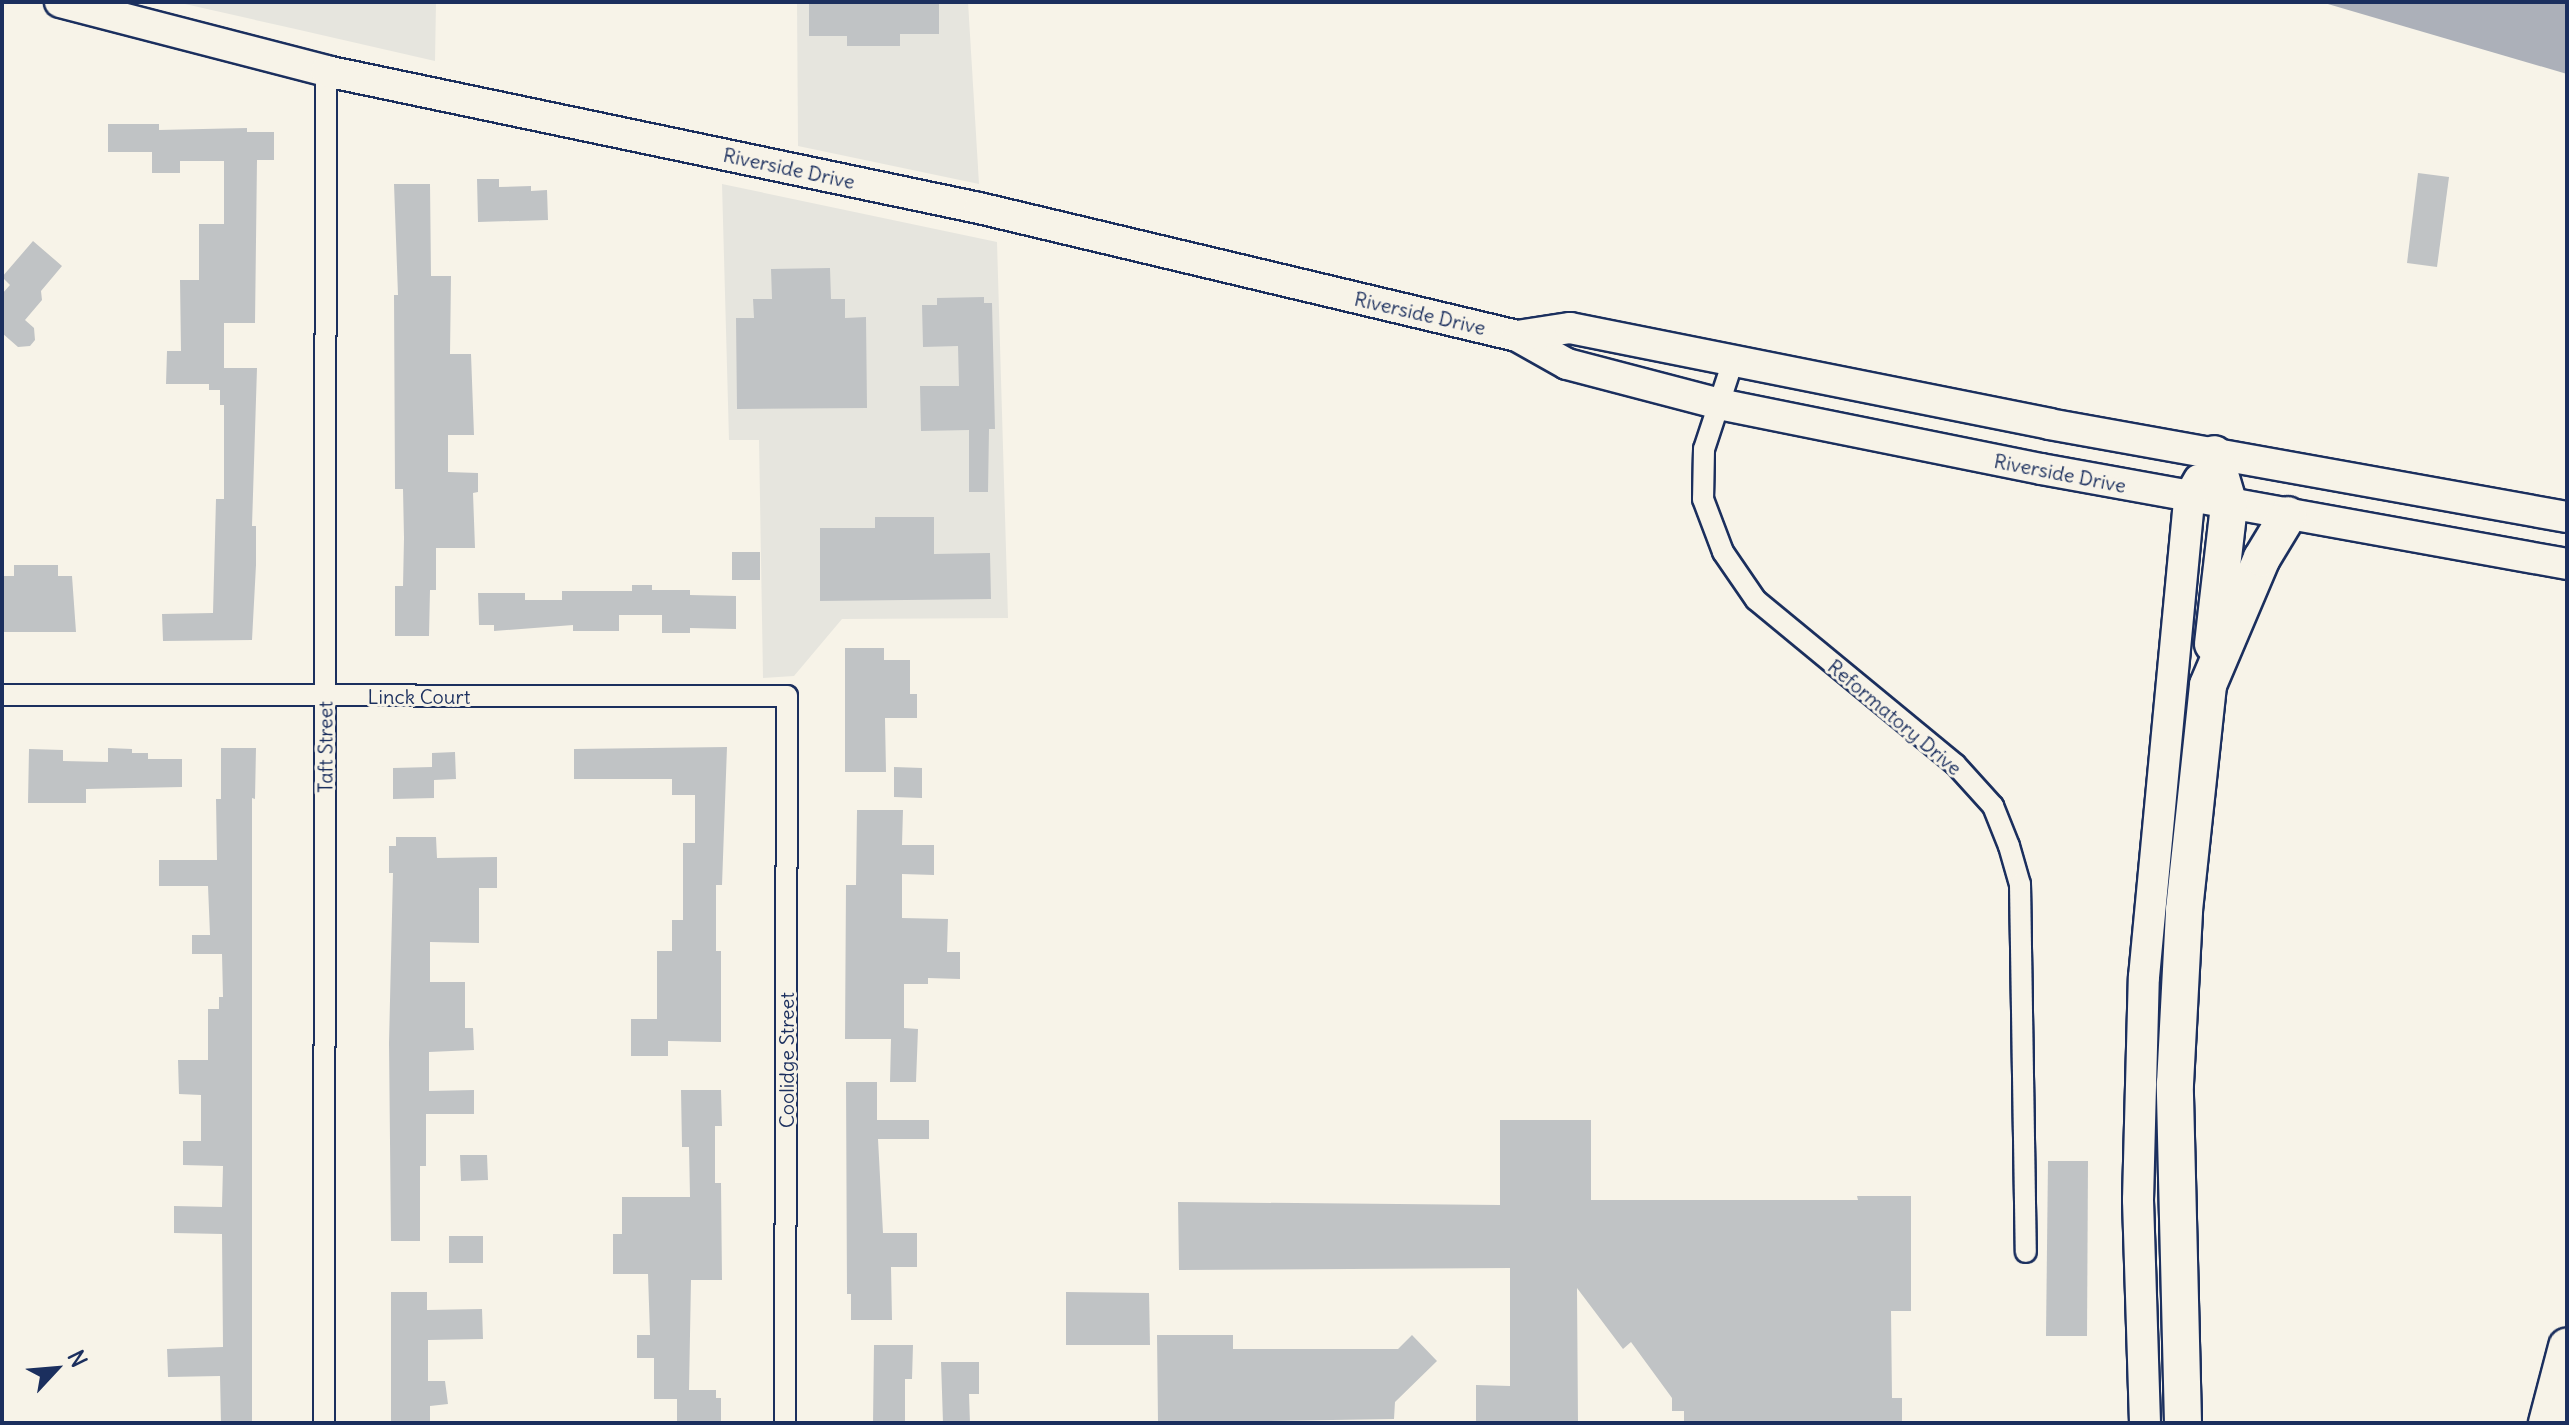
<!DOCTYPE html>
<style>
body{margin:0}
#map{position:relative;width:2569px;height:1425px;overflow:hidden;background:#f7f3e8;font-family:Delius,sans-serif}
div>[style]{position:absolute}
.built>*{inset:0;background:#e6e5de}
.water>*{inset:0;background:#acb0b9}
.building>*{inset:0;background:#c0c3c5}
.roads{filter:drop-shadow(2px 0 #1b2f5e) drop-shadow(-2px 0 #1b2f5e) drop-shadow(0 2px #1b2f5e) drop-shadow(0 -2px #1b2f5e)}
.minor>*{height:20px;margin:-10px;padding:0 10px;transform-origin:10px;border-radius:10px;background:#f7f3e8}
.primary>*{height:30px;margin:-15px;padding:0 15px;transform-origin:15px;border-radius:15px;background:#f7f3e8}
.motorway>*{height:36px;margin:-18px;padding:0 18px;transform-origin:18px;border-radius:18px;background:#f7f3e8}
span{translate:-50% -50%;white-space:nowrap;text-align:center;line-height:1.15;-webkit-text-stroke:6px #f7f3e8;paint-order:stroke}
.street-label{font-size:20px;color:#1b2f5e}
.frame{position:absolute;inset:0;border:4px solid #1b2f5e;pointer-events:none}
.north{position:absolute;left:16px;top:1329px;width:80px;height:80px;-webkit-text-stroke:6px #f7f3e8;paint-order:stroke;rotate:64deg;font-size:22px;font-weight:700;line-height:32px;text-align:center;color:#1b2f5e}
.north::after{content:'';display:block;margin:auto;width:28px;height:36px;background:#1b2f5e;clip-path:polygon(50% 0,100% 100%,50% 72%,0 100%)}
</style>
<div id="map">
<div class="built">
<div style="clip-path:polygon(176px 2px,436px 2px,435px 61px,291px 28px)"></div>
<div style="clip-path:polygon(797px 2px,968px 2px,979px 184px,798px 146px)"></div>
<div style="clip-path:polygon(722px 184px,997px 242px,1008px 618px,842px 619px,794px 676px,763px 678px,759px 440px,729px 440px)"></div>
</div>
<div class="water">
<div style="clip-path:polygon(2321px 2px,2567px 2px,2567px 74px)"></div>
</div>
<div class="building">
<div style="clip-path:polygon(809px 2px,939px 2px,939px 34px,900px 34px,900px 46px,847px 46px,847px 36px,809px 36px)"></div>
<div style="clip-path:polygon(108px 124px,159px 124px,159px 130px,247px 128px,247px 132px,274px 132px,274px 160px,257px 160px,255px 323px,224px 323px,224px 368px,257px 368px,252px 526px,256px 526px,256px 565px,252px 640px,163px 641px,162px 614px,213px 613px,216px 499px,224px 499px,224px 405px,220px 405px,220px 390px,209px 390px,209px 384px,166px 384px,167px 351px,181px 351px,180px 280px,199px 280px,199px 224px,224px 224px,224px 161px,180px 161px,180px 173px,152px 173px,152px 152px,108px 152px)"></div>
<div style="clip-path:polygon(2418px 173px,2449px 177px,2437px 267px,2407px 263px)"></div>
<div style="clip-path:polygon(477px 179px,499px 179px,499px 187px,531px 186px,531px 191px,547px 190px,548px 220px,478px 222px)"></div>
<div style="clip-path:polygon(394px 184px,430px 184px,431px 276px,451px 276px,450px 354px,471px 354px,474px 435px,448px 435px,448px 472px,478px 473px,478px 492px,473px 493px,475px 548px,436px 548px,436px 590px,430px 590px,429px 636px,395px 636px,395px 586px,403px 586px,404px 538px,403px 489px,395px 489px,394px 295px,398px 295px)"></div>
<div style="clip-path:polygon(33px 241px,62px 266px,41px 291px,42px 300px,25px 320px,34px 328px,35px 340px,30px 346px,18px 347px,2px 333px,2px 294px,10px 285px,2px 277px)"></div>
<div style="clip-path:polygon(830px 268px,831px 299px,845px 299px,845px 318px,866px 317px,867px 408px,737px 409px,736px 318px,754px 318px,753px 299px,772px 299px,771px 269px)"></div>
<div style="clip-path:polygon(984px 297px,984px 303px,992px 303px,995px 429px,989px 429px,988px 492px,969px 492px,969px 430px,921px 431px,920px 386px,959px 386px,958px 346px,923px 347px,922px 305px,937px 305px,937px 298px)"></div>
<div style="clip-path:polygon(875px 517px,934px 517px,934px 554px,990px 553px,991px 599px,820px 601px,820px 528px,875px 528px)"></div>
<div style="clip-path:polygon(732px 552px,760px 552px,760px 580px,732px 580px)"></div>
<div style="clip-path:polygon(14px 565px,58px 565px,58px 576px,72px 576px,76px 632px,2px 632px,2px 576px,14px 576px)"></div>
<div style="clip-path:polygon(632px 585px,652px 585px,652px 590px,690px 590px,690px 595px,736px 596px,736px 629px,690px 628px,690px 633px,662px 633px,662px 615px,619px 615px,619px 631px,573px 631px,573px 625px,494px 631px,494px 625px,479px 625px,478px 593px,525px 593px,525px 600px,562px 600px,562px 591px,632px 591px)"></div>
<div style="clip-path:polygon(845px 648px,884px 648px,884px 660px,910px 660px,910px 694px,917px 694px,917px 718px,885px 718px,886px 772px,845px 772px)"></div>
<div style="clip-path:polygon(727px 747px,722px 885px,716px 885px,716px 951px,721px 951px,721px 1042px,668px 1041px,668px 1056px,631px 1056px,631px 1019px,657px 1019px,657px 951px,672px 951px,672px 920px,683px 920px,683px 843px,695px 843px,695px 795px,672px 795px,672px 779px,574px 779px,574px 749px)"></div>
<div style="clip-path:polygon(108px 748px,132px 749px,132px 753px,148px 753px,148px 759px,182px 759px,182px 787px,86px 789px,86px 803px,28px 803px,29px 749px,63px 750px,63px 761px,108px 762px)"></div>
<div style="clip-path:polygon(221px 748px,256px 748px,255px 799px,252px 798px,252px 1423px,221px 1423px,220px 1376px,168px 1377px,167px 1349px,223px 1347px,222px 1234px,174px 1233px,174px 1206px,222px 1207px,223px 1166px,183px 1165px,183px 1141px,201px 1141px,201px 1095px,179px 1094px,178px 1060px,208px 1060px,208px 1009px,219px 1009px,219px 997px,223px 997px,222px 954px,192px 954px,192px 935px,210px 935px,208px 886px,159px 886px,159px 860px,217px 860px,216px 799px,221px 799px)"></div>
<div style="clip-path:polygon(455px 752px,456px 779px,434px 780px,434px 798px,393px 799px,393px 768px,432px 767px,432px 753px)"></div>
<div style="clip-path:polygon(894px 767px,922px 768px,922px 798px,894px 797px)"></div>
<div style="clip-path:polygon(857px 810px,903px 810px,902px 845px,934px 845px,934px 875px,902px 874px,902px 918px,948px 919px,947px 952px,960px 952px,960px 979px,928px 978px,928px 984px,904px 984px,904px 1028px,918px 1029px,916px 1082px,890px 1082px,891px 1039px,845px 1039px,846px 885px,856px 885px)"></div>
<div style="clip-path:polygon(396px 837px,436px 837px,437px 858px,497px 857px,497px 888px,479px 888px,479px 943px,430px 942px,430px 982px,465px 982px,465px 1028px,473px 1028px,474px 1050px,429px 1052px,429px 1091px,474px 1090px,474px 1114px,426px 1114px,426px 1166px,420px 1166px,420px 1241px,391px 1241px,389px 1043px,393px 873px,389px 873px,389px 846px,396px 846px)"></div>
<div style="clip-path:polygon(846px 1082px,877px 1082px,877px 1120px,929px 1120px,929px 1139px,878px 1139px,883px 1233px,917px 1233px,917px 1267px,891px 1267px,892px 1320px,851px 1320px,851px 1294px,847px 1294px)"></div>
<div style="clip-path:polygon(681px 1090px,721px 1090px,722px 1126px,715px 1126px,715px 1183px,721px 1183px,722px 1280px,691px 1280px,689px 1390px,716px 1390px,716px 1398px,721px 1398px,721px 1423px,677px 1423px,677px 1399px,654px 1399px,654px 1358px,637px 1358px,637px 1335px,650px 1335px,648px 1274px,613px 1274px,613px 1234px,622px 1234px,622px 1197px,690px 1197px,689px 1147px,682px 1147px)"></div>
<div style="clip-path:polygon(1500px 1120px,1591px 1120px,1591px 1200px,1858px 1200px,1857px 1196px,1911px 1196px,1911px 1311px,1891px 1311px,1892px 1398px,1902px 1398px,1902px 1423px,1684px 1423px,1684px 1411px,1672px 1411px,1672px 1398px,1631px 1342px,1623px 1349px,1577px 1288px,1578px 1423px,1476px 1423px,1476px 1385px,1510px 1386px,1510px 1268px,1179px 1270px,1178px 1202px,1500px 1205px)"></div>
<div style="clip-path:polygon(460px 1155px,487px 1155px,488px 1180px,461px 1181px)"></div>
<div style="clip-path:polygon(2048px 1161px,2088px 1161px,2087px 1336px,2046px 1336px)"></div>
<div style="clip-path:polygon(449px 1236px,483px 1236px,483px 1263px,449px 1263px)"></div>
<div style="clip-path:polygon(391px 1292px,427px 1292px,427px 1310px,482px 1309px,483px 1339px,428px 1340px,428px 1381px,445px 1381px,448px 1404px,430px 1406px,430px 1423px,391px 1423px)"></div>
<div style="clip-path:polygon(1066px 1292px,1149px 1293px,1150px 1345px,1066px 1345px)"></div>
<div style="clip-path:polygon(1157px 1335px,1233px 1335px,1233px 1349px,1398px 1349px,1412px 1335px,1437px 1361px,1395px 1402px,1394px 1419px,1158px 1423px)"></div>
<div style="clip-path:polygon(874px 1345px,913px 1345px,912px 1379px,905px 1379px,905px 1423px,873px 1423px)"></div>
<div style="clip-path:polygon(941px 1362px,979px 1362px,979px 1394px,969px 1394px,970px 1423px,943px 1423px)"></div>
</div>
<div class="roads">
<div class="minor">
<div style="left:1733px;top:361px;width:93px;rotate:108.2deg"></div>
<div style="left:1704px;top:449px;width:50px;rotate:91.1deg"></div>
<div style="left:1703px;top:499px;width:57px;rotate:69.3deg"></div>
<div style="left:1723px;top:552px;width:58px;rotate:55.5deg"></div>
<div style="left:1756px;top:600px;width:258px;rotate:39.5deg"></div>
<div style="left:1955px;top:764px;width:57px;rotate:47.9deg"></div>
<div style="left:1993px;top:806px;width:43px;rotate:68.2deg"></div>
<div style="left:2009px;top:846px;width:40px;rotate:74deg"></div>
<div style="left:2020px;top:884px;width:368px;rotate:89.1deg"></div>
<div style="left:2px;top:695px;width:785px;rotate:0.07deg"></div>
<div style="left:787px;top:696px;width:727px;rotate:90.16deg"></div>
<div style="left:324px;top:1423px;width:1352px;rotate:-89.92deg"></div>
</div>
<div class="primary">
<div style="left:60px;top:2px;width:275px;rotate:14.5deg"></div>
<div style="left:326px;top:71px;width:667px;rotate:11.85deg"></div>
<div style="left:979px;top:208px;width:553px;rotate:13.38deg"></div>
<div style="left:1517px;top:336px;width:57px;rotate:29.2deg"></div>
<div style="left:1567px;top:364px;width:157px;rotate:14.7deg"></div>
<div style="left:1719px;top:404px;width:328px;rotate:11.4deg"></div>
<div style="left:2041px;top:469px;width:535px;rotate:10.24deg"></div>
<div style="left:1517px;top:336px;width:54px;rotate:-8.6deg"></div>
<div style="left:1570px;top:328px;width:489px;rotate:11.3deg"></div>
<div style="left:2049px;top:424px;width:526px;rotate:10.18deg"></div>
<div style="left:2145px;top:1423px;width:223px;rotate:-91.8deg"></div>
<div style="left:2138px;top:1200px;width:223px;rotate:-88.5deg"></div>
<div style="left:2144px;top:977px;width:482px;rotate:-84.6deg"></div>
<div style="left:2189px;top:497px;width:20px;rotate:-60deg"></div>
</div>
<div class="motorway">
<div style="left:2213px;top:644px;width:140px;rotate:-83.4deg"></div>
<div style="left:2229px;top:505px;width:53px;rotate:-106.4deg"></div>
<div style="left:2183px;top:1423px;width:339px;rotate:-91.4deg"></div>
<div style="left:2175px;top:1084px;width:174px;rotate:-87deg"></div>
<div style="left:2184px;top:910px;width:226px;rotate:-83.9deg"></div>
<div style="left:2208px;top:685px;width:138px;rotate:-67deg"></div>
<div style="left:2262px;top:558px;width:50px;rotate:-58.8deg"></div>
<div style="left:2547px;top:1423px;width:79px;rotate:-75.3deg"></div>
</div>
</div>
<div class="street-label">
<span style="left:789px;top:168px;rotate:12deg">Riverside Drive</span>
<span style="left:1420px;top:313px;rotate:13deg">Riverside Drive</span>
<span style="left:2060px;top:473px;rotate:11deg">Riverside Drive</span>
<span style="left:419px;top:696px">Linck Court</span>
<span style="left:1895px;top:717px;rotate:40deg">Reformatory Drive</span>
<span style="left:325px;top:747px;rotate:-90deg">Taft Street</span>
<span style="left:786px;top:1060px;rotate:-90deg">Coolidge Street</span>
</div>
<div class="frame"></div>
<div class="north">N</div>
</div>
